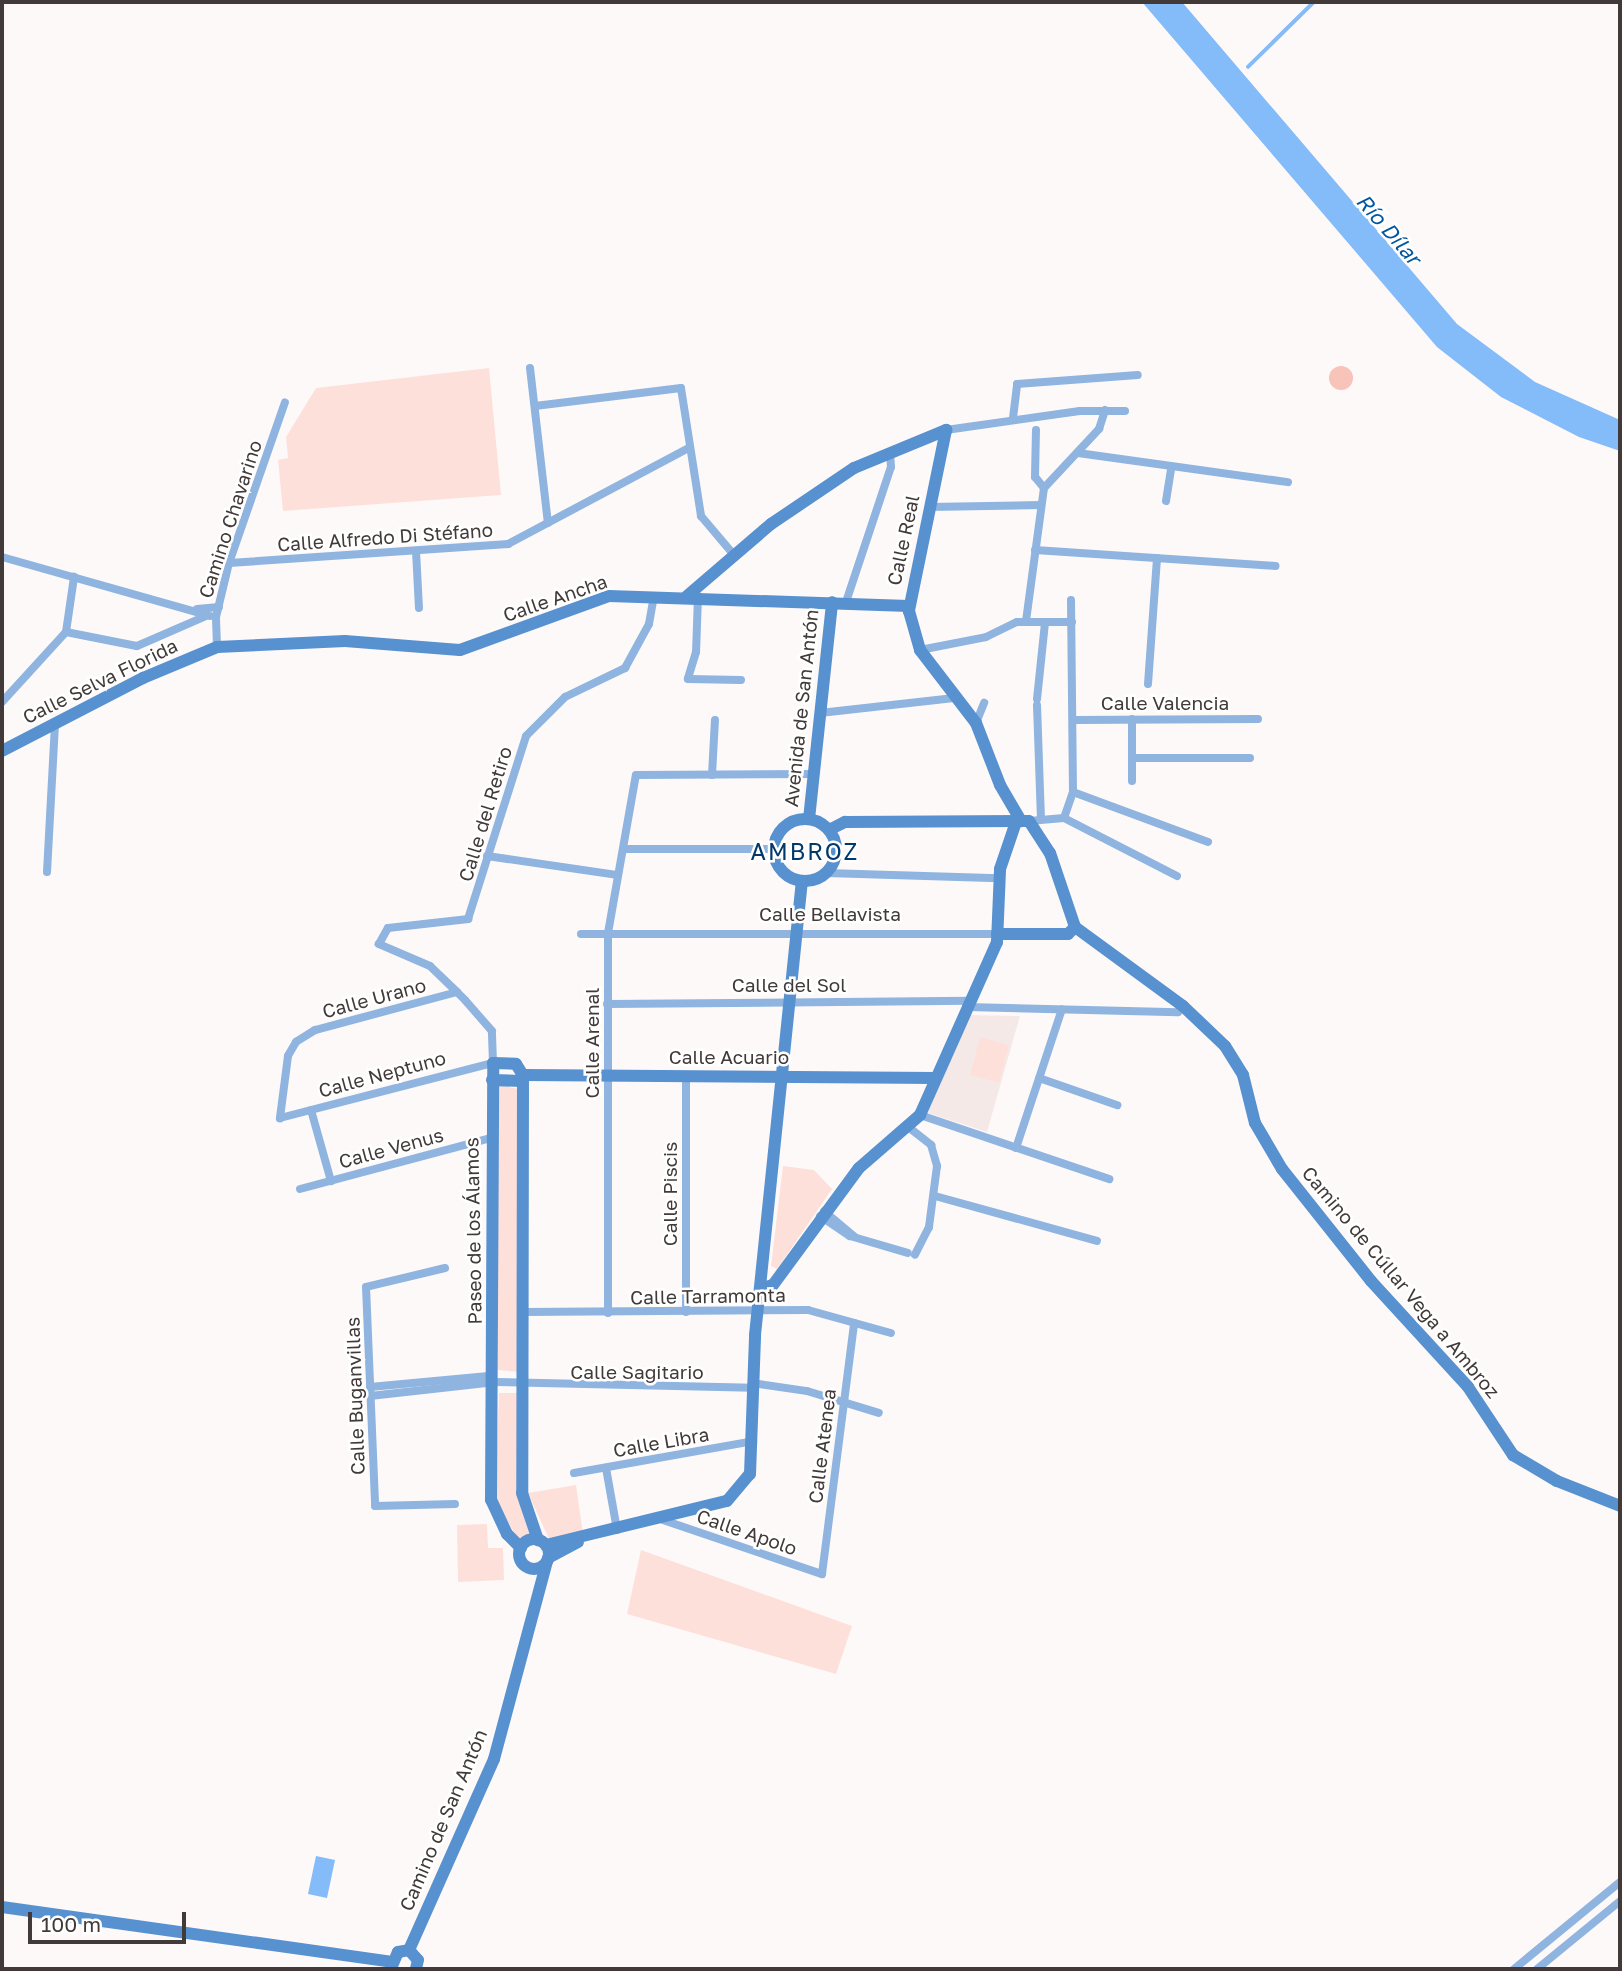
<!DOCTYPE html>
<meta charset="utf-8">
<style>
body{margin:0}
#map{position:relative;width:1622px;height:1971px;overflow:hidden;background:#fef9f9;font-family:"Golos Text",sans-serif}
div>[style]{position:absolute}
.built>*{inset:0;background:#f5e9e7}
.green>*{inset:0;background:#fee0da}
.water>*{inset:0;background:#84bbf9}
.stream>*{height:3.5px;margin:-1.75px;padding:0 1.75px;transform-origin:1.75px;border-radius:1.75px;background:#84bbf9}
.building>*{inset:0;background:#f8c3b9}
.round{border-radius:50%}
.street>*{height:8px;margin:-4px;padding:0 4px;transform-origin:4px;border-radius:4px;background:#8eb4df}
.secondary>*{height:12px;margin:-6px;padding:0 6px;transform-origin:6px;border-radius:6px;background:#5791cf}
.secondary>.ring{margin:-6px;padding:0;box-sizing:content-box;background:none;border:12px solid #5791cf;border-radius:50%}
span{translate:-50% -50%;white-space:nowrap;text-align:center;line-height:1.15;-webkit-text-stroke:5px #fff;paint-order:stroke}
.street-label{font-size:19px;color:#413a38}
.water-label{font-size:21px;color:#00579f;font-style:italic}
.quarter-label{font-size:23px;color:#02396a;letter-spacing:2px}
.frame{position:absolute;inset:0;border:4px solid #413a38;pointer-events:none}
.scale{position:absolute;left:28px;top:1912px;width:158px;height:32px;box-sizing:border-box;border:4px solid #413a38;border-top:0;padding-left:9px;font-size:21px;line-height:24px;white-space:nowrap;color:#413a38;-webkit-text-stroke:5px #fff;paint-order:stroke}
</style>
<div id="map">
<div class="built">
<div style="clip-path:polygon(970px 1015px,1020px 1016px,987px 1132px,928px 1113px)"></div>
</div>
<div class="green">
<div style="clip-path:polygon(489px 368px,501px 495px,283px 511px,278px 460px,288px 458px,286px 437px,316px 388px)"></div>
<div style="clip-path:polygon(980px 1037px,1009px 1045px,999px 1083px,970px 1075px)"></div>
<div style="clip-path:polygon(497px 1085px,519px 1089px,519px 1372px,498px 1370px)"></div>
<div style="clip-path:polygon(783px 1166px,814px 1170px,832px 1189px,777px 1269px,771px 1266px)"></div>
<div style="clip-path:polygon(499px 1393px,519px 1393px,530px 1535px,519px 1541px,495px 1499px)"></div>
<div style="clip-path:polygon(576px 1485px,583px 1534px,549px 1539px,528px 1493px)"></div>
<div style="clip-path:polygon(487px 1524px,488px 1548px,503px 1548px,504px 1580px,458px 1582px,457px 1525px)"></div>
<div style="clip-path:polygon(641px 1550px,852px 1626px,836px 1674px,627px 1614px)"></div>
</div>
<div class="water">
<div style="clip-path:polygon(1142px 2px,1182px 2px,1457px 324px,1535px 382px,1620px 420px,1620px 451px,1579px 437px,1501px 397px,1437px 347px)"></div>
<div style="clip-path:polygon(316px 1856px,335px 1860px,327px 1898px,308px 1894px)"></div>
</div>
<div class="stream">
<div style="left:1248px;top:67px;width:93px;rotate:-44.6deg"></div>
</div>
<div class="building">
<div class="round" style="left:1329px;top:366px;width:24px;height:24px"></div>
</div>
<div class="street">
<div style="left:530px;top:368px;width:156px;rotate:83.4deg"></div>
<div style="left:535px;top:406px;width:147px;rotate:-7deg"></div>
<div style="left:681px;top:388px;width:130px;rotate:81.1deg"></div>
<div style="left:701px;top:516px;width:51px;rotate:49.8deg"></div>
<div style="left:1013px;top:418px;width:34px;rotate:-83deg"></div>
<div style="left:1017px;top:384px;width:121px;rotate:-4.3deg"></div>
<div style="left:946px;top:430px;width:135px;rotate:-8.1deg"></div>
<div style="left:1080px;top:411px;width:45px"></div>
<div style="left:1078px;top:453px;width:212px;rotate:7.9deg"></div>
<div style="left:1044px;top:488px;width:81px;rotate:-47deg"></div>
<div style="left:1099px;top:429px;width:20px;rotate:-72deg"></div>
<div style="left:1166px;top:501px;width:32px;rotate:-81deg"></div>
<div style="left:929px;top:507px;width:112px;rotate:-1deg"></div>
<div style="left:1035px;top:550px;width:241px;rotate:3.8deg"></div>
<div style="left:416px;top:551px;width:57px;rotate:87deg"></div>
<div style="left:2px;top:557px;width:216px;rotate:15.8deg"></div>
<div style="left:229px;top:563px;width:280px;rotate:-3.9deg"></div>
<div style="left:508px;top:544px;width:203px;rotate:-28deg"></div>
<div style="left:698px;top:596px;width:56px;rotate:92deg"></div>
<div style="left:696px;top:652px;width:28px;rotate:107deg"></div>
<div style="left:688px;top:679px;width:53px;rotate:1.1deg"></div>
<div style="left:846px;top:602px;width:142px;rotate:-71.6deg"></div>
<div style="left:891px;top:467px;width:15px;rotate:-94deg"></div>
<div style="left:197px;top:609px;width:22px;rotate:-5deg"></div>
<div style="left:1026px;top:621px;width:134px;rotate:-82.3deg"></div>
<div style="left:1044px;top:488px;width:14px;rotate:-129deg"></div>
<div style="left:1035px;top:477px;width:47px;rotate:-88.8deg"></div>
<div style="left:66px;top:632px;width:56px;rotate:-81.7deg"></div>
<div style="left:217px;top:647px;width:30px;rotate:-92deg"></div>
<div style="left:216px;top:617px;width:56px;rotate:-76.5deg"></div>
<div style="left:229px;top:563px;width:170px;rotate:-70.8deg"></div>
<div style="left:920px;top:650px;width:67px;rotate:-11.1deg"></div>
<div style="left:986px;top:637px;width:34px;rotate:-26deg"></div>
<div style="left:1017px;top:622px;width:55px"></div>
<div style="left:1148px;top:684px;width:126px;rotate:-85.9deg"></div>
<div style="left:1037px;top:699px;width:76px;rotate:-84deg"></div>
<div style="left:2px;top:702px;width:95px;rotate:-47.6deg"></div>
<div style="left:66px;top:632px;width:72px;rotate:11.2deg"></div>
<div style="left:137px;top:646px;width:75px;rotate:-23.5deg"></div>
<div style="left:1037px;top:705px;width:113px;rotate:88deg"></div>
<div style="left:820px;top:713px;width:135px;rotate:-6.4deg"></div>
<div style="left:1132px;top:719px;width:62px;rotate:90deg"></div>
<div style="left:1073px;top:720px;width:185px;rotate:-0.3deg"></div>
<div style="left:976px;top:723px;width:22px;rotate:-68deg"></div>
<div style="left:1132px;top:758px;width:118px"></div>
<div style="left:712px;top:775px;width:55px;rotate:-86.9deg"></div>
<div style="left:1073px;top:792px;width:144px;rotate:20.3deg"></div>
<div style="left:1064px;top:818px;width:127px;rotate:27.2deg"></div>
<div style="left:1029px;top:821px;width:35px;rotate:-5deg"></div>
<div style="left:1064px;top:818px;width:28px;rotate:-71deg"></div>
<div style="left:1073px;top:792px;width:192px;rotate:-90.6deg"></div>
<div style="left:624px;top:849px;width:150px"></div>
<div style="left:487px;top:856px;width:131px;rotate:8.3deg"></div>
<div style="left:47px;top:872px;width:147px;rotate:-86.9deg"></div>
<div style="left:826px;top:873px;width:173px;rotate:1.7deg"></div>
<div style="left:581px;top:934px;width:416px"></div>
<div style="left:457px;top:992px;width:147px;rotate:165deg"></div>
<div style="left:315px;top:1030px;width:22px;rotate:148deg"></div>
<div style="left:296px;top:1042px;width:16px;rotate:120deg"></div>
<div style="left:288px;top:1056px;width:63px;rotate:97.4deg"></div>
<div style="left:280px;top:1118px;width:220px;rotate:-14.5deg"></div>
<div style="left:493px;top:1063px;width:32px;rotate:-92deg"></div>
<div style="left:492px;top:1031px;width:41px;rotate:-131.1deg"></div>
<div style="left:465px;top:1000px;width:11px;rotate:-135deg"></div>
<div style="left:457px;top:992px;width:37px;rotate:-136deg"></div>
<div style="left:430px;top:966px;width:56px;rotate:-156.7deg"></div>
<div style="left:379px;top:944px;width:18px;rotate:-61deg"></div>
<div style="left:388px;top:928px;width:81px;rotate:-6.4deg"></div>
<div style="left:468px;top:919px;width:192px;rotate:-72.4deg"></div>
<div style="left:526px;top:736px;width:55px;rotate:-45deg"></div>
<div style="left:565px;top:697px;width:67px;rotate:-25.8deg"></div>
<div style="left:625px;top:668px;width:50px;rotate:-61.4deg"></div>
<div style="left:649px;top:624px;width:28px;rotate:-80deg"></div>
<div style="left:607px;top:1004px;width:363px;rotate:-0.5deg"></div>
<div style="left:966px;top:1007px;width:212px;rotate:1.4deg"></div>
<div style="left:1178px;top:1012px;width:8px;rotate:-50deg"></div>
<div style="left:1039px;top:1078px;width:83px;rotate:19.1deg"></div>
<div style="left:311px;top:1110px;width:74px;rotate:74.3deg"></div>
<div style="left:920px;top:1115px;width:200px;rotate:18.7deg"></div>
<div style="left:907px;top:1126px;width:31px;rotate:38deg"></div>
<div style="left:931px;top:1145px;width:22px;rotate:74deg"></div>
<div style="left:937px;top:1166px;width:62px;rotate:97.5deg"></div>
<div style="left:929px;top:1227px;width:31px;rotate:117deg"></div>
<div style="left:1016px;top:1148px;width:146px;rotate:-71.7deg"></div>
<div style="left:300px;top:1189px;width:197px;rotate:-15deg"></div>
<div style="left:935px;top:1196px;width:168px;rotate:15.5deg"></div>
<div style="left:824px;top:1211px;width:40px;rotate:40deg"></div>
<div style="left:820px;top:1216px;width:36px;rotate:34deg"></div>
<div style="left:850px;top:1236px;width:60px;rotate:16.3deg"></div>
<div style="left:445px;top:1268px;width:81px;rotate:166.5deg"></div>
<div style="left:366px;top:1287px;width:219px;rotate:87.6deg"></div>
<div style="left:375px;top:1506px;width:80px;rotate:-1.4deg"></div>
<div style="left:523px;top:1312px;width:285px;rotate:-0.4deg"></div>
<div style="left:808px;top:1310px;width:86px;rotate:15.5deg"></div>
<div style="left:686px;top:1312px;width:236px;rotate:-90deg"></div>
<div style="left:608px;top:1313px;width:380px;rotate:-90deg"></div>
<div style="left:608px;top:933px;width:160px;rotate:-80deg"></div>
<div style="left:636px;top:775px;width:178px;rotate:-0.3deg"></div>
<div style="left:752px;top:1383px;width:56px;rotate:8.3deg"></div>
<div style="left:807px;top:1391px;width:75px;rotate:17deg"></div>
<div style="left:370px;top:1387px;width:119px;rotate:-5.3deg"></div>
<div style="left:488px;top:1376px;width:6px;rotate:45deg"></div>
<div style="left:370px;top:1396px;width:126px;rotate:-6.4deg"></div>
<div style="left:495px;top:1382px;width:257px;rotate:1.3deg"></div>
<div style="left:606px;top:1468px;width:63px;rotate:79.9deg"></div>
<div style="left:574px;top:1473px;width:182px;rotate:-10.1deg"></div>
<div style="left:663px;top:1520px;width:168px;rotate:18.8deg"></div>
<div style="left:822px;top:1574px;width:253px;rotate:-82.7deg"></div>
<div style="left:1514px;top:1969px;width:137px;rotate:-39.4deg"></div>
<div style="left:1537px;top:1969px;width:107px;rotate:-39.3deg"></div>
</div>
<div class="secondary">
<div style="left:687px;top:596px;width:111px;rotate:-40.6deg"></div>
<div style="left:771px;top:524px;width:100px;rotate:-34deg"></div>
<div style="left:854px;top:468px;width:100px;rotate:-22.4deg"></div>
<div style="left:946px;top:430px;width:185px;rotate:101.6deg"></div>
<div style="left:909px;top:611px;width:41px;rotate:74.2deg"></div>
<div style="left:920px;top:650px;width:92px;rotate:52.5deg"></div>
<div style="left:976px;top:723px;width:66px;rotate:68.8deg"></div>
<div style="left:1000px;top:785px;width:42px;rotate:59.7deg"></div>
<div style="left:2px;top:751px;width:159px;rotate:-27.4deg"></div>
<div style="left:143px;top:678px;width:80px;rotate:-22.7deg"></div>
<div style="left:217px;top:647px;width:128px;rotate:-2.7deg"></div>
<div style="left:345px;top:641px;width:115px;rotate:4.5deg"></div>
<div style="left:460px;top:650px;width:158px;rotate:-19.9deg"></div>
<div style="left:609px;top:596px;width:300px;rotate:1.9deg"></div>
<div class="ring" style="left:774px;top:819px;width:50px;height:50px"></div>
<div style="left:809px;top:819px;width:218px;rotate:-83.9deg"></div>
<div style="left:829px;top:830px;width:18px;rotate:-27deg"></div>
<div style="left:845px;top:822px;width:184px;rotate:-0.3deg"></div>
<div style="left:1029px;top:821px;width:38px;rotate:57deg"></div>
<div style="left:1050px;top:853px;width:78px;rotate:71.3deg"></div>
<div style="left:1075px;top:927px;width:134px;rotate:36.2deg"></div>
<div style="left:1183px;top:1006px;width:58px;rotate:43.6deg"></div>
<div style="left:1225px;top:1046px;width:34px;rotate:58deg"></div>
<div style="left:1243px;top:1075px;width:49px;rotate:76deg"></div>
<div style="left:1255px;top:1123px;width:53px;rotate:59.6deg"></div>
<div style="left:1282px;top:1169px;width:143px;rotate:51.5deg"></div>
<div style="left:1371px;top:1281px;width:144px;rotate:47.5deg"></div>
<div style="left:1468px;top:1387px;width:82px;rotate:56.5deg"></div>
<div style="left:1513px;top:1455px;width:51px;rotate:30.6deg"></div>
<div style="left:1557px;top:1481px;width:68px;rotate:21.6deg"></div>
<div style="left:997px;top:934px;width:71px"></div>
<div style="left:1068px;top:934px;width:10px;rotate:-45deg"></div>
<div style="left:523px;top:1075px;width:413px;rotate:0.4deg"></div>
<div style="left:492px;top:1080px;width:30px;rotate:2deg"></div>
<div style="left:763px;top:1288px;width:10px;rotate:-17deg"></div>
<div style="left:773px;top:1285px;width:145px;rotate:-53.7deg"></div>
<div style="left:859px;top:1168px;width:81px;rotate:-41deg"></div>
<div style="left:920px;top:1115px;width:189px;rotate:-66deg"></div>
<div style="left:997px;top:942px;width:73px;rotate:-87.6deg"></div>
<div style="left:1000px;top:869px;width:50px;rotate:-71.2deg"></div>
<div class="ring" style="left:519px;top:1539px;width:18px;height:18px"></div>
<div style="left:546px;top:1545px;width:186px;rotate:-13.7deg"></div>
<div style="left:727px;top:1501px;width:35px;rotate:-50deg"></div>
<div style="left:750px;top:1474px;width:139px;rotate:-87.9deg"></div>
<div style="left:755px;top:1335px;width:456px;rotate:-84.1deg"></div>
<div style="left:521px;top:1548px;width:20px;rotate:-135deg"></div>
<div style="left:507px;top:1534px;width:38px;rotate:-115deg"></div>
<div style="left:491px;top:1500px;width:437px;rotate:-89.7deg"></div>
<div style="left:493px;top:1063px;width:23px;rotate:2deg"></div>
<div style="left:516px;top:1064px;width:13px;rotate:58deg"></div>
<div style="left:523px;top:1075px;width:418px;rotate:90.1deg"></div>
<div style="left:522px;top:1493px;width:50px;rotate:71.2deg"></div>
<div style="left:548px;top:1558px;width:34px;rotate:-28deg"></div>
<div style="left:2px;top:1907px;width:394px;rotate:8deg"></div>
<div style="left:409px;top:1950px;width:209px;rotate:-66deg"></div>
<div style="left:494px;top:1759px;width:205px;rotate:-75deg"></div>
<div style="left:392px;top:1966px;width:15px;rotate:-67deg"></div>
<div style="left:398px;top:1952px;width:11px;rotate:-10deg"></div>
<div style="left:409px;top:1950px;width:13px;rotate:48deg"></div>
<div style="left:418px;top:1960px;width:9px;rotate:103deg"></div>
</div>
<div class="street-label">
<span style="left:230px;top:519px;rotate:-72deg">Camino Chavarino</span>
<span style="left:385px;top:537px;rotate:-4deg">Calle Alfredo Di Stéfano</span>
<span style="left:903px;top:540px;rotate:-78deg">Calle Real</span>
<span style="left:555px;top:598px;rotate:-19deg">Calle Ancha</span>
<span style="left:100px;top:681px;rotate:-26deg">Calle Selva Florida</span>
<span style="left:1165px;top:703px">Calle Valencia</span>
<span style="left:801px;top:708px;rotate:-84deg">Avenida de San Antón</span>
<span style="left:485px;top:814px;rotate:-73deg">Calle del Retiro</span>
<span style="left:830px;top:914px">Calle Bellavista</span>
<span style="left:789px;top:985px">Calle del Sol</span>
<span style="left:374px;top:998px;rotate:-15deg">Calle Urano</span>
<span style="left:592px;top:1043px;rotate:-90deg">Calle Arenal</span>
<span style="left:729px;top:1057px">Calle Acuario</span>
<span style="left:382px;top:1074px;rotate:-15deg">Calle Neptuno</span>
<span style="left:391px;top:1148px;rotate:-15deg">Calle Venus</span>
<span style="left:670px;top:1194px;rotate:-90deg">Calle Piscis</span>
<span style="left:473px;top:1231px;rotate:-91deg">Paseo de los Álamos</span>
<span style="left:1401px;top:1282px;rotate:50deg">Camino de Cúllar Vega a Ambroz</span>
<span style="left:708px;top:1296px;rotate:-1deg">Calle Tarramonta</span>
<span style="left:637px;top:1372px">Calle Sagitario</span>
<span style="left:355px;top:1396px;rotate:-92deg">Calle Buganvillas</span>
<span style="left:661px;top:1442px;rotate:-10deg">Calle Libra</span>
<span style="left:822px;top:1446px;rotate:-83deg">Calle Atenea</span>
<span style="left:747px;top:1532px;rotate:19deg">Calle Apolo</span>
<span style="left:443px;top:1820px;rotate:-67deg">Camino de San Antón</span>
</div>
<div class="water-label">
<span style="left:1389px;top:229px;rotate:49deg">Río Dílar</span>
</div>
<div class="quarter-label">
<span style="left:805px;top:851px">AMBROZ</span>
</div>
<div class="frame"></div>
<div class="scale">100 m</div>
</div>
